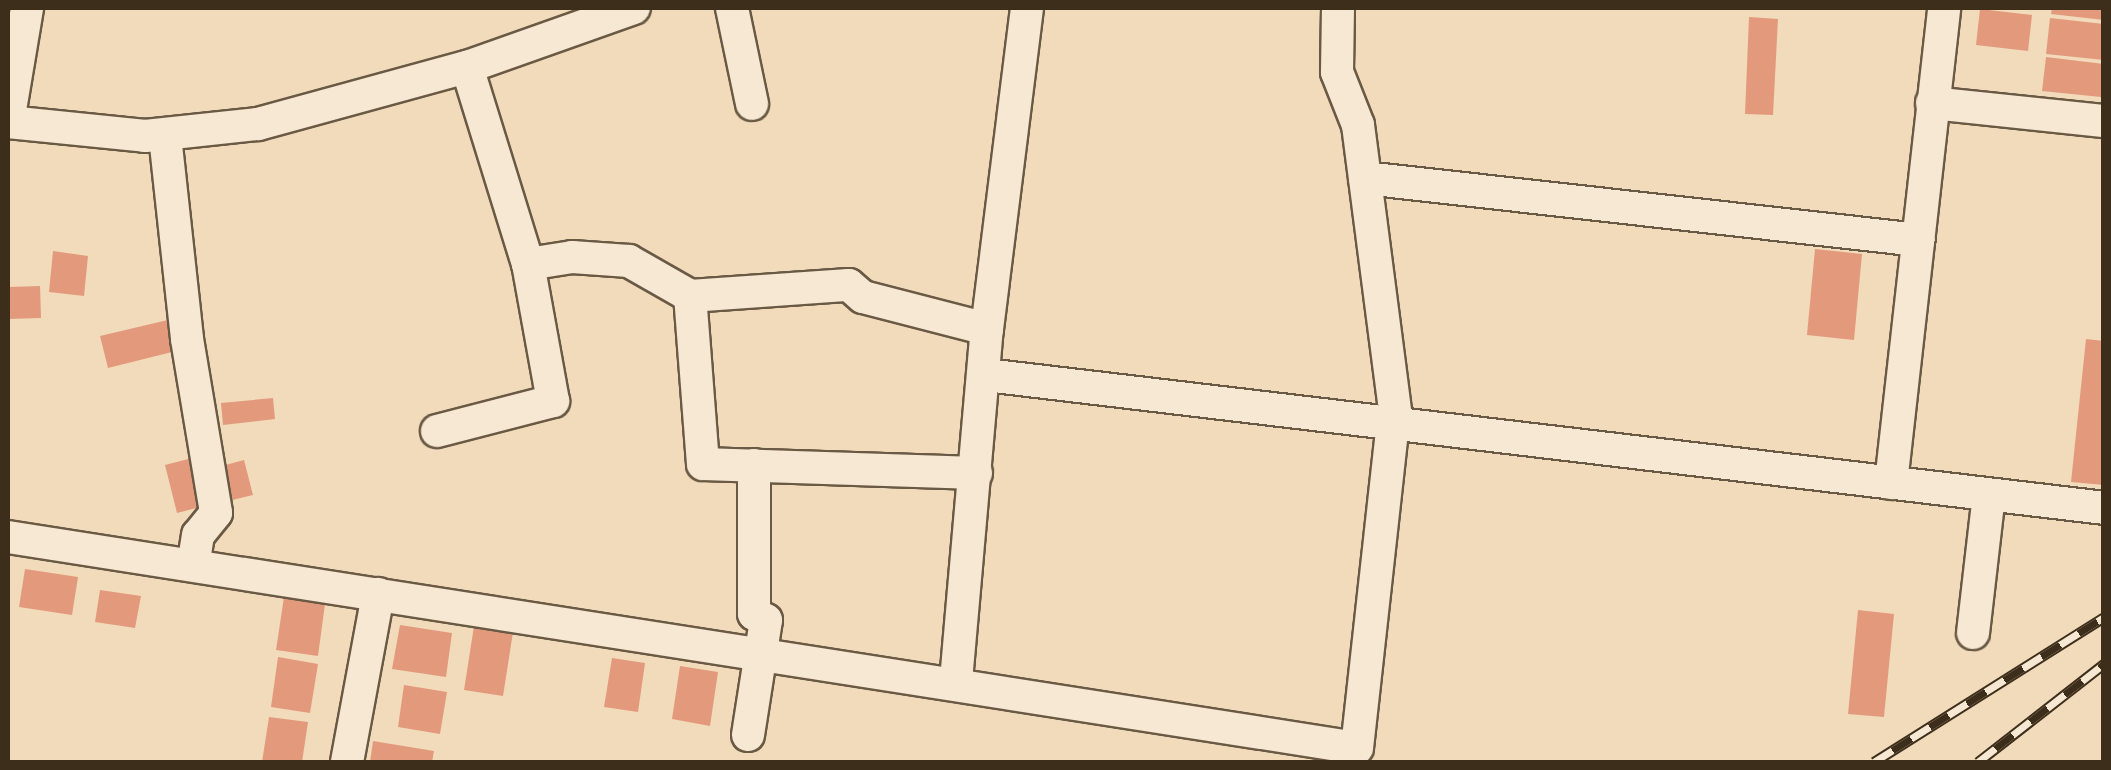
<!DOCTYPE html>
<style>
body{margin:0}
#map{position:relative;width:2111px;height:770px;overflow:hidden;background:#f1dbbb;font-family:Vollkorn,serif}
div>[style]{position:absolute}
.building>*{inset:0;background:#e39a7c}
.roads{filter:drop-shadow(2px 0 #6a5944) drop-shadow(-2px 0 #6a5944) drop-shadow(0 2px #6a5944) drop-shadow(0 -2px #6a5944)}
.street>*{height:32px;margin:-16px;padding:0 16px;transform-origin:16px;border-radius:16px;background:#f6e8d3}
.rail>*{height:11px;margin-top:-5.5px;transform-origin:0;background:repeating-linear-gradient(90deg,#f6e8d3 0 22px,#3d2e1c 0 44px);box-sizing:border-box;border-block:2px solid #3d2e1c}
span{translate:-50% -50%;white-space:nowrap;text-align:center;line-height:1.15;-webkit-text-stroke:8px #f6e8d3;paint-order:stroke}
.frame{position:absolute;inset:0;border:10px solid #3d2e1c;pointer-events:none}
</style>
<div id="map">
<div class="building">
<div style="clip-path:polygon(2052px 8px,2104px 8px,2104px 20px,2051px 14px)"></div>
<div style="clip-path:polygon(1980px 9px,2032px 15px,2028px 51px,1976px 45px)"></div>
<div style="clip-path:polygon(1749px 17px,1778px 19px,1773px 115px,1745px 114px)"></div>
<div style="clip-path:polygon(2050px 18px,2104px 24px,2104px 60px,2046px 54px)"></div>
<div style="clip-path:polygon(2046px 57px,2104px 64px,2101px 97px,2042px 91px)"></div>
<div style="clip-path:polygon(1815px 249px,1862px 254px,1854px 340px,1807px 335px)"></div>
<div style="clip-path:polygon(53px 251px,88px 256px,84px 296px,49px 292px)"></div>
<div style="clip-path:polygon(40px 286px,41px 318px,8px 319px,8px 287px)"></div>
<div style="clip-path:polygon(172px 319px,180px 350px,108px 368px,100px 336px)"></div>
<div style="clip-path:polygon(2086px 339px,2104px 341px,2104px 485px,2071px 482px)"></div>
<div style="clip-path:polygon(273px 398px,275px 419px,223px 425px,221px 403px)"></div>
<div style="clip-path:polygon(192px 458px,204px 506px,177px 513px,165px 465px)"></div>
<div style="clip-path:polygon(244px 460px,253px 495px,228px 501px,218px 467px)"></div>
<div style="clip-path:polygon(25px 569px,78px 577px,72px 615px,19px 607px)"></div>
<div style="clip-path:polygon(100px 590px,141px 596px,135px 628px,95px 622px)"></div>
<div style="clip-path:polygon(284px 597px,325px 604px,318px 656px,276px 650px)"></div>
<div style="clip-path:polygon(1858px 610px,1894px 614px,1884px 717px,1848px 714px)"></div>
<div style="clip-path:polygon(400px 625px,452px 633px,446px 677px,392px 669px)"></div>
<div style="clip-path:polygon(474px 626px,513px 632px,503px 696px,464px 690px)"></div>
<div style="clip-path:polygon(278px 657px,318px 664px,310px 713px,271px 707px)"></div>
<div style="clip-path:polygon(612px 658px,645px 663px,638px 712px,604px 707px)"></div>
<div style="clip-path:polygon(680px 666px,718px 672px,710px 726px,672px 719px)"></div>
<div style="clip-path:polygon(404px 685px,447px 692px,440px 734px,398px 727px)"></div>
<div style="clip-path:polygon(269px 717px,308px 722px,302px 762px,262px 762px)"></div>
<div style="clip-path:polygon(373px 741px,434px 751px,432px 762px,370px 762px)"></div>
</div>
<div class="roads">
<div class="street">
<div style="left:732px;top:8px;width:98px;rotate:78.2deg"></div>
<div style="left:1338px;top:8px;width:64px;rotate:90.9deg"></div>
<div style="left:1337px;top:72px;width:57px;rotate:68.4deg"></div>
<div style="left:1358px;top:125px;width:302px;rotate:82.6deg"></div>
<div style="left:467px;top:67px;width:206px;rotate:72.8deg"></div>
<div style="left:528px;top:264px;width:45px;rotate:-9deg"></div>
<div style="left:572px;top:257px;width:57px;rotate:4deg"></div>
<div style="left:629px;top:261px;width:70px;rotate:29.8deg"></div>
<div style="left:1932px;top:103px;width:173px;rotate:6deg"></div>
<div style="left:8px;top:122px;width:138px;rotate:5.8deg"></div>
<div style="left:145px;top:136px;width:114px;rotate:-6.1deg"></div>
<div style="left:258px;top:124px;width:217px;rotate:-15.3deg"></div>
<div style="left:467px;top:67px;width:177px;rotate:-19.5deg"></div>
<div style="left:8px;top:122px;width:116px;rotate:-80.5deg"></div>
<div style="left:165px;top:136px;width:204px;rotate:83.8deg"></div>
<div style="left:187px;top:339px;width:176px;rotate:80.5deg"></div>
<div style="left:216px;top:513px;width:28px;rotate:129deg"></div>
<div style="left:198px;top:535px;width:30px;rotate:99deg"></div>
<div style="left:1365px;top:178px;width:557px;rotate:6.39deg"></div>
<div style="left:986px;top:375px;width:1126px;rotate:6.78deg"></div>
<div style="left:437px;top:431px;width:120px;rotate:-14.5deg"></div>
<div style="left:553px;top:401px;width:139px;rotate:-100.3deg"></div>
<div style="left:976px;top:473px;width:273px;rotate:-178.1deg"></div>
<div style="left:703px;top:464px;width:169px;rotate:-94.4deg"></div>
<div style="left:690px;top:296px;width:159px;rotate:-4deg"></div>
<div style="left:849px;top:285px;width:18px;rotate:41deg"></div>
<div style="left:863px;top:297px;width:128px;rotate:14.5deg"></div>
<div style="left:1891px;top:483px;width:478px;rotate:-83.6deg"></div>
<div style="left:8px;top:537px;width:1365px;rotate:8.89deg"></div>
<div style="left:1357px;top:748px;width:327px;rotate:-83.7deg"></div>
<div style="left:1973px;top:633px;width:139px;rotate:-83.4deg"></div>
<div style="left:956px;top:681px;width:353px;rotate:-85deg"></div>
<div style="left:987px;top:329px;width:323px;rotate:-82.9deg"></div>
<div style="left:748px;top:735px;width:116px;rotate:-81.1deg"></div>
<div style="left:766px;top:620px;width:13px;rotate:-153deg"></div>
<div style="left:754px;top:614px;width:149px;rotate:-90deg"></div>
<div style="left:347px;top:762px;width:171px;rotate:-79.5deg"></div>
</div>
</div>
<div class="rail">
<div style="left:1874px;top:762px;width:272px;rotate:-32.2deg"></div>
<div style="left:1978px;top:762px;width:160px;rotate:-37.9deg"></div>
</div>
<div class="frame"></div>
</div>
